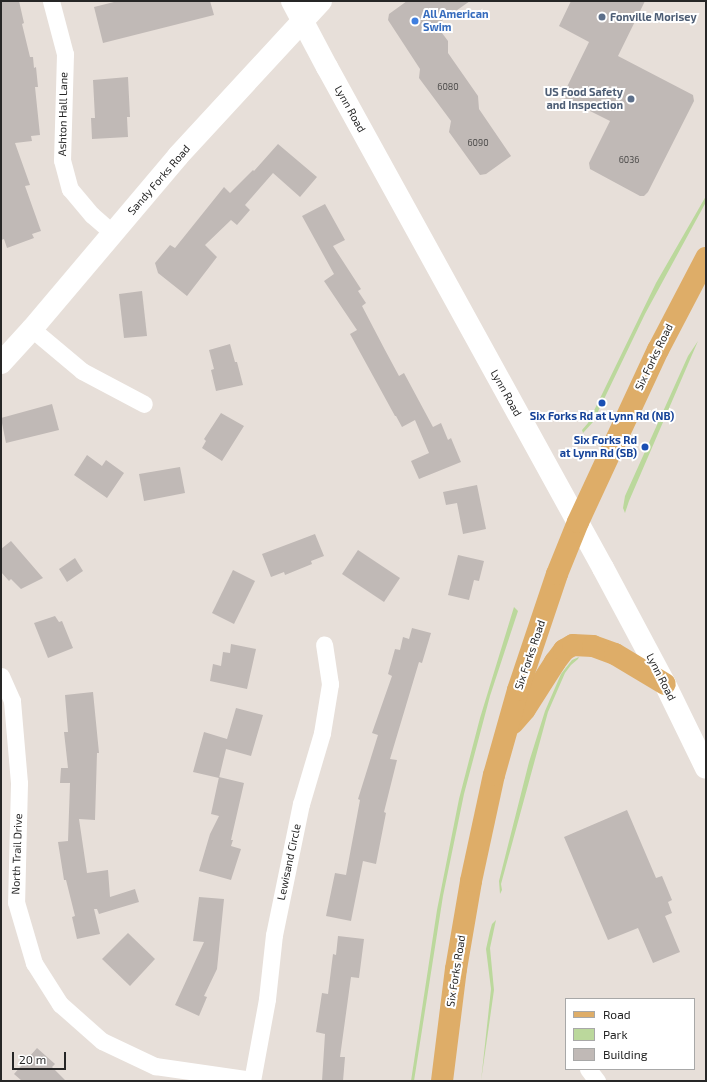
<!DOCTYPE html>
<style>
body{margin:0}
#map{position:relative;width:707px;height:1082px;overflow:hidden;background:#e7dfd9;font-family:"Exo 2",sans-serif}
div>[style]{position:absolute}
.green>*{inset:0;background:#bbd89c}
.building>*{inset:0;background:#c0b9b6}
.street>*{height:17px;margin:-8.5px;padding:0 8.5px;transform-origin:8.5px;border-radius:8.5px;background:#fff}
.secondary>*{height:22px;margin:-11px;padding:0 11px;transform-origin:11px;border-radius:11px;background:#fff}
.primary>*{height:22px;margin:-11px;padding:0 11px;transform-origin:11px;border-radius:11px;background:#dead68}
.dots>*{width:11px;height:11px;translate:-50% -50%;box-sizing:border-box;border:2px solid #fff;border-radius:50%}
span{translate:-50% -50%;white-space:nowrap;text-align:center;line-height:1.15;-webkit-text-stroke:4px #fff;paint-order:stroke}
.number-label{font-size:9px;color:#4c4b4a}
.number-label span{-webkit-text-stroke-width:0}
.shop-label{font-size:11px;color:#366cbe;font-weight:700}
.left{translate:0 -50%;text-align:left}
.service-label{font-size:11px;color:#4e5e75;font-weight:700}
.right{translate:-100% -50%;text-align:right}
.street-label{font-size:11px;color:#262626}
.transit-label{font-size:11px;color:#164399;font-weight:700}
.frame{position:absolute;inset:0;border:2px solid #262626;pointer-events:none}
.legend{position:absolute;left:565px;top:998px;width:130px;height:72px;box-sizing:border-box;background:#fff;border:1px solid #a8a8a8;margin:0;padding:5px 7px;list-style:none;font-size:12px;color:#262626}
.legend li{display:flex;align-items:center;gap:8px;height:20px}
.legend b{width:20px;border:1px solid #a8a8a8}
.scale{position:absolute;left:12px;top:1052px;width:54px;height:18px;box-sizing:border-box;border:2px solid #262626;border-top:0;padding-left:5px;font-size:12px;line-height:14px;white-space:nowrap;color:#262626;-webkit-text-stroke:3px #fff;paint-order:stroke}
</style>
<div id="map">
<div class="green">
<div style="clip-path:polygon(706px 196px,706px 202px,645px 314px,593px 422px,583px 433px,582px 430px,588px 423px,656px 283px)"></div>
<div style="clip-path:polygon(698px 341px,629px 501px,625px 513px,623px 508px,625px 496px,688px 356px)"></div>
<div style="clip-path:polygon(514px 607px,518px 611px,490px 696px,464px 794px,443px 896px,414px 1081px,411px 1081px,437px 910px,459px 799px,480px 718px)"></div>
<div style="clip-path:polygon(579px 657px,578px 659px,571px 665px,565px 673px,548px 712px,501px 884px,502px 890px,500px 894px,499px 881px,529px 762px,545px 711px,561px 674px,572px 660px)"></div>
<div style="clip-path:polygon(496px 920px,490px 948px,494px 990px,481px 1081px,491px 989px,486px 949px,490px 931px,492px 924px)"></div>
</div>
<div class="building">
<div style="clip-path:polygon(1px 1px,19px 1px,24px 23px,22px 24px,30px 57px,33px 57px,34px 68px,36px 67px,38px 87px,35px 87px,40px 135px,31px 136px,32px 141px,15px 143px,30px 185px,25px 186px,41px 231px,32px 234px,34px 238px,7px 248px,4px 239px,1px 240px)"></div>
<div style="clip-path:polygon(118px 1px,210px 1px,214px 15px,103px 43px,94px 7px)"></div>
<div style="clip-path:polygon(407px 1px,470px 1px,436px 25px,448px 41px,448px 53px,478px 96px,479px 109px,511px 156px,486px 174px,480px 175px,449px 132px,451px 121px,419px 78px,420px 69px,388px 20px,389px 14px)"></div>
<div style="clip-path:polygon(571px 1px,645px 1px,618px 56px,693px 95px,694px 101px,648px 192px,644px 196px,640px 196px,590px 169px,589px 163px,610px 121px,562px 97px,589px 42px,559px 26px)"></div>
<div style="clip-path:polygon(128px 77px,130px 117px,127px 117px,128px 137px,92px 139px,91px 118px,95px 118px,93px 80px)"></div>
<div style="clip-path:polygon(278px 144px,317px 177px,300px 197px,273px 173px,245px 205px,250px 210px,237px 225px,231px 220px,205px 245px,217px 257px,187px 296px,158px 273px,155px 263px,170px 245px,175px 248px,224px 187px,230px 193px,253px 170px,254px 171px)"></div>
<div style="clip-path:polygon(325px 204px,345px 240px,333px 246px,361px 289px,358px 291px,366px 303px,362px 306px,385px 350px,399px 376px,404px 373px,433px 427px,441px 423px,448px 440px,451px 438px,461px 462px,419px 479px,411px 461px,429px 453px,415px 420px,402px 427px,396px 416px,395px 416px,350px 334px,357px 330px,324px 281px,334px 274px,302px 216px)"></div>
<div style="clip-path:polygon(142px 291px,147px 336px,124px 338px,119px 294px)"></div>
<div style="clip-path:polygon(230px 344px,235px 362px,237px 362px,243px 385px,216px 391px,211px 370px,214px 369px,209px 350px)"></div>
<div style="clip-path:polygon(52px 404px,59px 430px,6px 443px,1px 418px)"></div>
<div style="clip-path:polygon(221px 413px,244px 426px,222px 461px,202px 448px,206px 441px,204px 439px)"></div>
<div style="clip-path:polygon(87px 455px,102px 466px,106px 460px,124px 473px,107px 498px,74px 475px)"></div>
<div style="clip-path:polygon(180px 467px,185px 493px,144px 501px,139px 474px)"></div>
<div style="clip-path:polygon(477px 485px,486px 529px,463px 534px,457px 503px,446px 505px,443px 492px)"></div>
<div style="clip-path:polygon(315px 534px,324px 556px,311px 561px,312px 564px,285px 575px,284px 572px,271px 577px,262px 554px)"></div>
<div style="clip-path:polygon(11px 541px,43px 578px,21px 589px,11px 579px,9px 581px,1px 572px,1px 549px)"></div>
<div style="clip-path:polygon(358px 550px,400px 578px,384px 602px,342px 574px)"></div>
<div style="clip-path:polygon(458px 555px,484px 561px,479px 581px,474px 580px,469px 600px,448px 595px)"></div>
<div style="clip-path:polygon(75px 558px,83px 571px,67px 582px,59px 569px)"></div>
<div style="clip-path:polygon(233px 570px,255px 581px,234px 624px,212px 613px)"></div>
<div style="clip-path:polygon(55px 616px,59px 622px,62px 621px,73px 648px,48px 658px,34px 623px)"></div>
<div style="clip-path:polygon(412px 628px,431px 633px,422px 663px,419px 662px,390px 759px,397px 760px,384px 812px,386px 813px,376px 864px,363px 861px,351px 921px,326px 916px,335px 873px,346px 875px,360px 800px,358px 799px,378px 735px,372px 733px,392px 676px,388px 674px,395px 649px,400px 650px,403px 637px,409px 639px)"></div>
<div style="clip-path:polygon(231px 644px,256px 649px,247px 689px,210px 681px,213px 664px,221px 666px,223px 652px,230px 653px)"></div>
<div style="clip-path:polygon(93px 692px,99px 753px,97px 753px,95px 820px,79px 819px,87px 873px,108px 870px,110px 897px,135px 889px,139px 902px,99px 914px,97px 909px,94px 909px,100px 934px,77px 939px,72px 917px,75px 916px,66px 880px,64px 880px,58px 842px,68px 841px,70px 783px,60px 783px,61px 768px,68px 768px,64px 732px,68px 732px,65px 695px)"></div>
<div style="clip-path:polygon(236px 708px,263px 715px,251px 756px,226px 749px,219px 778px,193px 772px,204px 732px,227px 739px)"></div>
<div style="clip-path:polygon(219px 777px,244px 783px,231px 840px,233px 840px,231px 846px,241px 849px,231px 880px,199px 871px,210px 834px,219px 816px,211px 814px)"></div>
<div style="clip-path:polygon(627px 810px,656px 878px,662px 876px,672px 900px,668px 902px,672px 913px,665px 916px,680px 952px,653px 963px,638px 928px,608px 940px,564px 837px)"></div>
<div style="clip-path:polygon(199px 897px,224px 899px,217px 969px,204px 996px,207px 997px,199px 1016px,175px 1005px,204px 942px,193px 941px)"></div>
<div style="clip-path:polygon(128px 933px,155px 959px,130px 986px,102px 959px)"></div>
<div style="clip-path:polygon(338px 936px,364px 939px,359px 978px,351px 977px,340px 1057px,345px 1057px,343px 1081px,322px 1081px,325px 1034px,316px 1032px,322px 993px,328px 994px,333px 954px,336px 955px)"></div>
<div style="clip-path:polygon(37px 1048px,55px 1064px,52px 1067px,66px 1081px,22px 1081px,14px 1074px)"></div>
</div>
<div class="street">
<div style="left:51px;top:1px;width:55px;rotate:75.2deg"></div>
<div style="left:65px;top:54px;width:106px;rotate:91.6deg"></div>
<div style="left:62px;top:160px;width:30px;rotate:75deg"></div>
<div style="left:70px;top:189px;width:34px;rotate:50deg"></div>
<div style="left:92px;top:215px;width:28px;rotate:41deg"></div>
<div style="left:32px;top:329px;width:65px;rotate:40deg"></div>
<div style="left:82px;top:371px;width:70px;rotate:28deg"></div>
<div style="left:1px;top:676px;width:27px;rotate:66deg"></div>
<div style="left:12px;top:701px;width:82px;rotate:85.1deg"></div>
<div style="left:19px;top:783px;width:119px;rotate:91.4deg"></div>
<div style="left:16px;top:902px;width:64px;rotate:73.6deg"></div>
<div style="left:34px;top:963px;width:49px;rotate:57.6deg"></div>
<div style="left:60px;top:1004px;width:56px;rotate:41.4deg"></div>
<div style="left:102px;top:1041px;width:59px;rotate:25.3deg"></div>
<div style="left:155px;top:1066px;width:98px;rotate:8.2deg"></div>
<div style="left:588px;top:1069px;width:15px;rotate:53deg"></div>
<div style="left:252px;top:1081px;width:83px;rotate:-79.6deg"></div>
<div style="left:267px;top:999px;width:64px;rotate:-83.8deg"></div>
<div style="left:274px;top:935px;width:134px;rotate:-78.4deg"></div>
<div style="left:301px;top:804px;width:74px;rotate:-73.5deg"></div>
<div style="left:322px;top:733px;width:50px;rotate:-80.7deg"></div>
<div style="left:330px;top:684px;width:40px;rotate:-98.5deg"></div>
</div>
<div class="secondary">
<div style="left:292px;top:1px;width:75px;rotate:62.1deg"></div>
<div style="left:327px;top:67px;width:572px;rotate:61.15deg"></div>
<div style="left:603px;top:568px;width:132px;rotate:61.9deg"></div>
<div style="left:665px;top:684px;width:93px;rotate:64deg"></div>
<div style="left:1px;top:363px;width:46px;rotate:-47.6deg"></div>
<div style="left:32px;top:329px;width:226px;rotate:-49.8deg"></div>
<div style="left:178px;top:156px;width:211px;rotate:-47.3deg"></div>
</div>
<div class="primary">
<div style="left:513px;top:723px;width:18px;rotate:-49deg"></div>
<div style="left:525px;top:709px;width:56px;rotate:-57.4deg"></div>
<div style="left:555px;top:662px;width:15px;rotate:-53deg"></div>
<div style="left:564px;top:650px;width:10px;rotate:-29deg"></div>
<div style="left:573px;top:645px;width:20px;rotate:3deg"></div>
<div style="left:593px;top:646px;width:23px;rotate:20deg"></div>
<div style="left:615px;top:654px;width:58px;rotate:31deg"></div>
<div style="left:442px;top:1081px;width:113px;rotate:-82.9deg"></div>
<div style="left:456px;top:969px;width:89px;rotate:-80.3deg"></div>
<div style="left:471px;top:881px;width:108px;rotate:-77.8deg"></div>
<div style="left:494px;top:775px;width:88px;rotate:-74.2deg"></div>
<div style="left:518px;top:690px;width:122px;rotate:-71.4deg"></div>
<div style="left:557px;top:574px;width:56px;rotate:-68deg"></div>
<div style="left:578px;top:522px;width:190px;rotate:-65.1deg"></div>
<div style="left:658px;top:350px;width:104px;rotate:-62.4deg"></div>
</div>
<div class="dots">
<div style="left:602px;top:17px;background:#5c6f8a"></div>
<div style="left:415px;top:21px;background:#3f7fe0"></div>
<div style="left:631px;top:99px;background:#5c6f8a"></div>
<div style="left:602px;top:403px;background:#1a4fb4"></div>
<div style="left:645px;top:447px;background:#1a4fb4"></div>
</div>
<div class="number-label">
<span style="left:448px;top:87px">6080</span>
<span style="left:478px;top:143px">6090</span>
<span style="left:629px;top:160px">6036</span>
</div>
<div class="shop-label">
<span class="left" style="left:423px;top:21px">All American<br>Swim</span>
</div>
<div class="service-label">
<span class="left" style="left:610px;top:17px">Fonville Morisey</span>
<span class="right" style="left:623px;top:99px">US Food Safety<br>and Inspection</span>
</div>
<div class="street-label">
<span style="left:350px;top:109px;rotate:61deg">Lynn Road</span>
<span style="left:63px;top:114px;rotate:-89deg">Ashton Hall Lane</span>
<span style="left:159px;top:180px;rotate:-49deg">Sandy Forks Road</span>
<span style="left:654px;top:357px;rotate:-64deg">Six Forks Road</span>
<span style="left:506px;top:393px;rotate:61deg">Lynn Road</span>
<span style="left:530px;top:655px;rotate:-71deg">Six Forks Road</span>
<span style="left:661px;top:677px;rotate:63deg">Lynn Road</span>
<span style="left:17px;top:854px;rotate:-88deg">North Trail Drive</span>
<span style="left:289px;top:862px;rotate:-78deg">Lewisand Circle</span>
<span style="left:456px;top:971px;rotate:-81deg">Six Forks Road</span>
</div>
<div class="transit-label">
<span style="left:602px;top:416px">Six Forks Rd at Lynn Rd (NB)</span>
<span class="right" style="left:637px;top:447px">Six Forks Rd<br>at Lynn Rd (SB)</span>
</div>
<div class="frame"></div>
<ul class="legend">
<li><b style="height:5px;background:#dead68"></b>Road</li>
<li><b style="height:11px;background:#bbd89c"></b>Park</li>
<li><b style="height:11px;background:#c0b9b6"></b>Building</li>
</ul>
<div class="scale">20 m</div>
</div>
